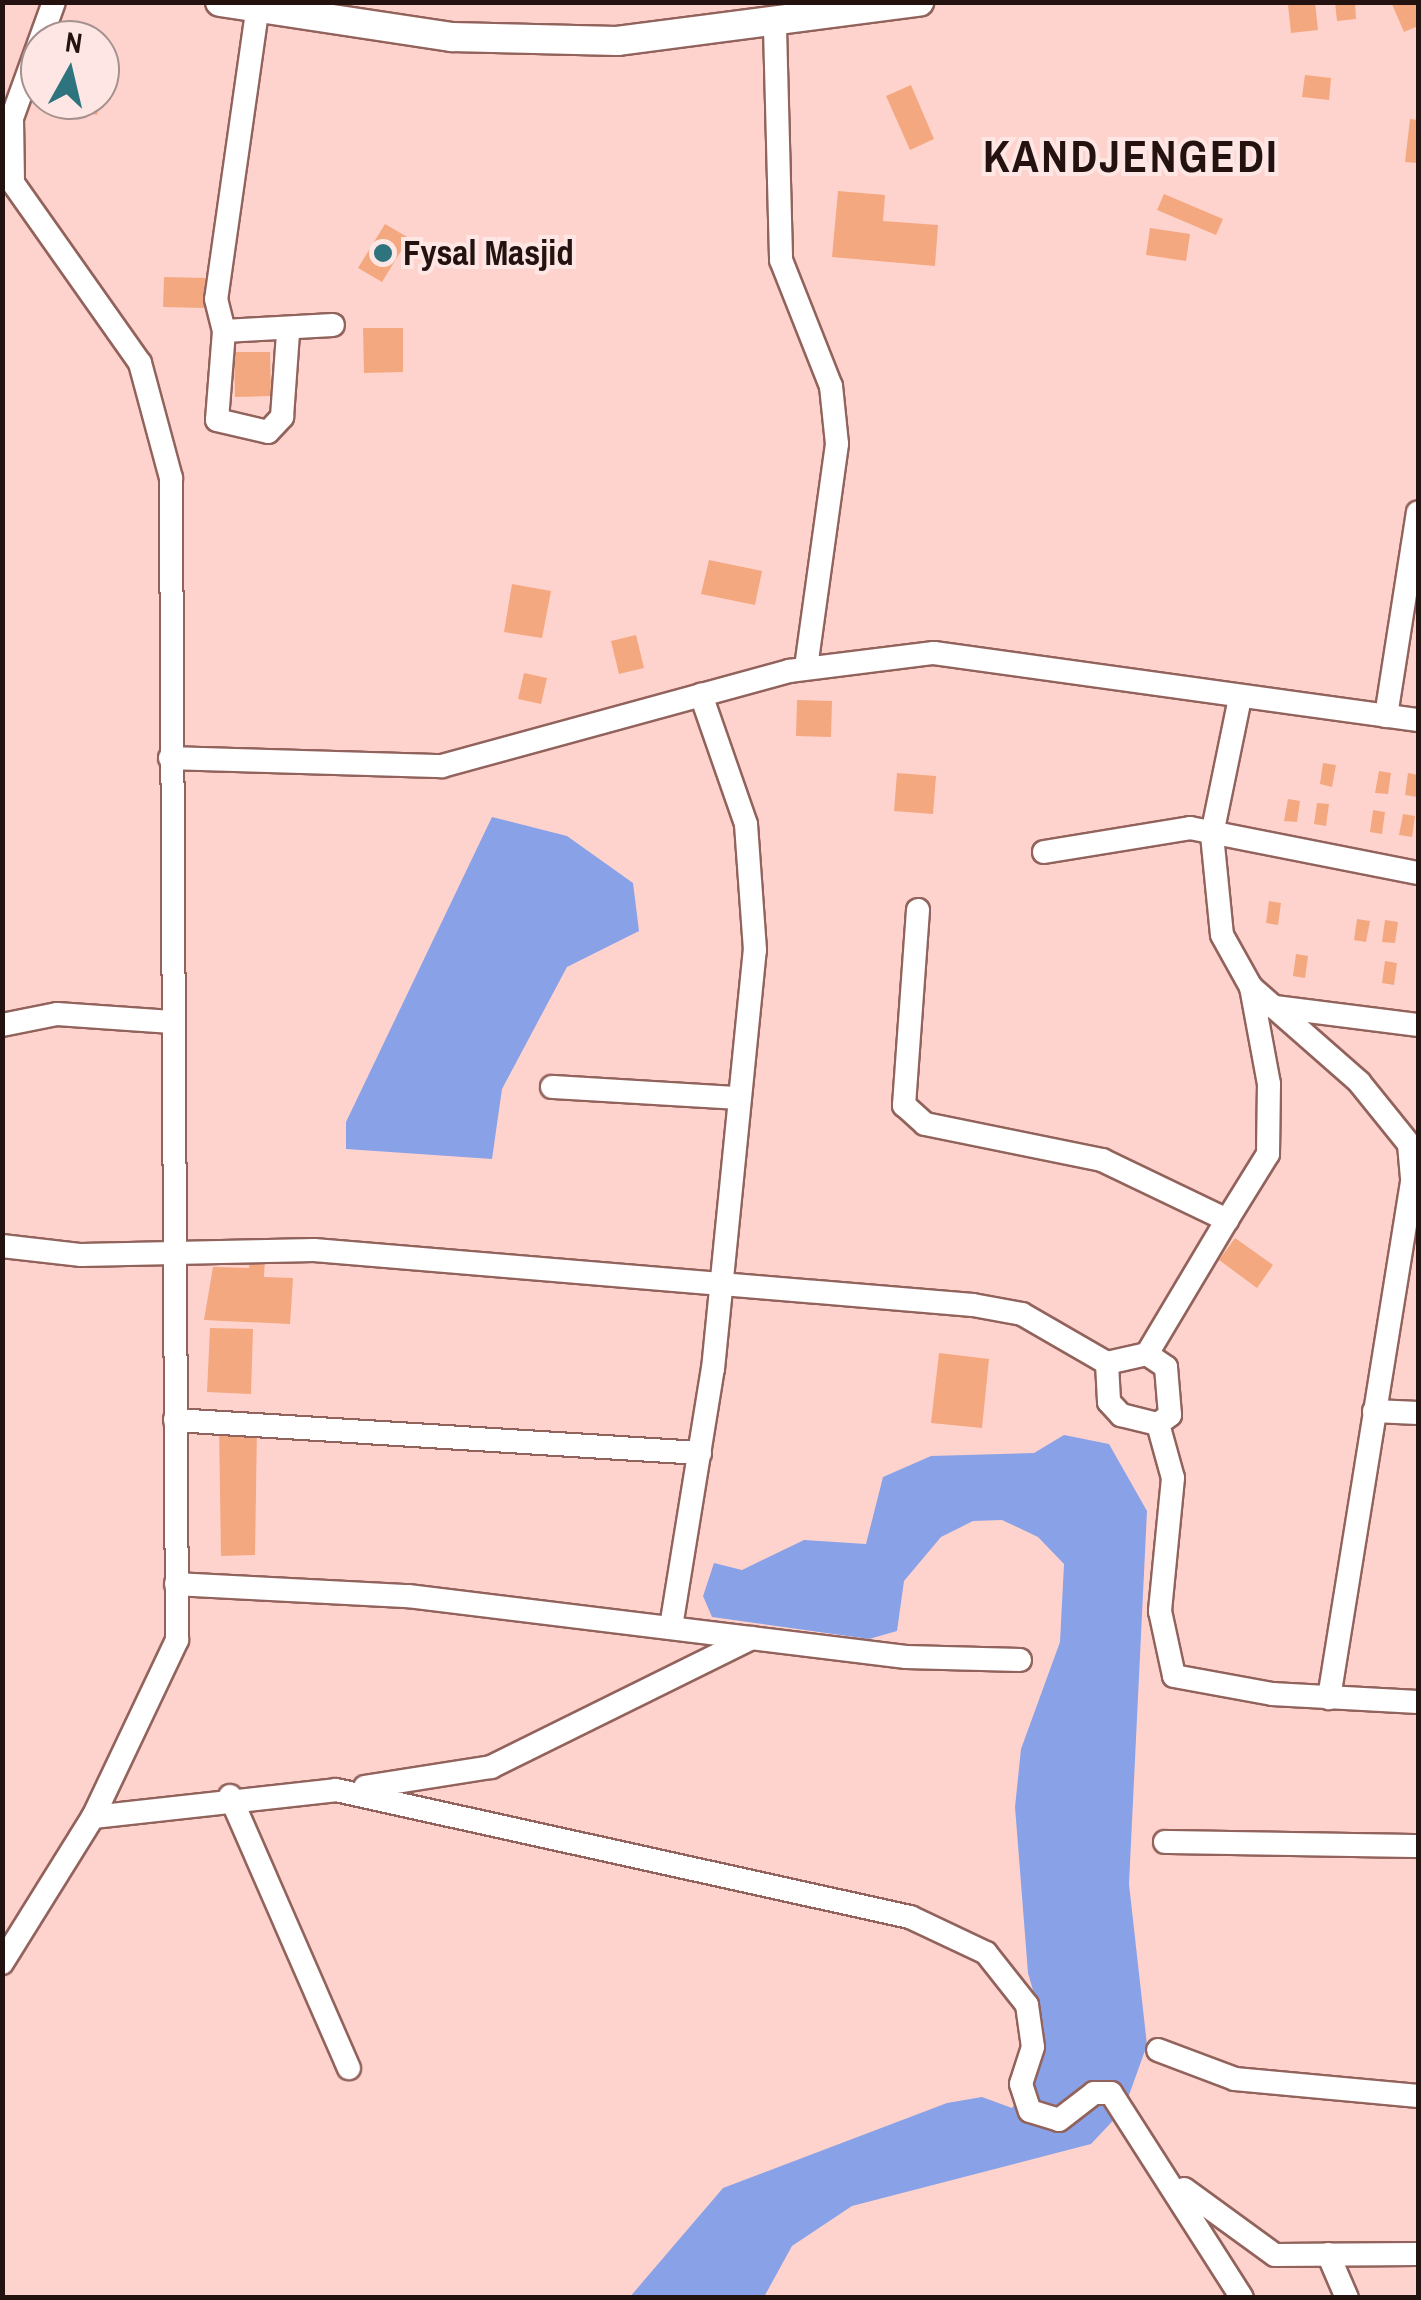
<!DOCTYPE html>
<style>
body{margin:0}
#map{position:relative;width:1421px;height:2300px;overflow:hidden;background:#ffd3cd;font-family:"Archivo Narrow",sans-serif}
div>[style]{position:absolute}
.water>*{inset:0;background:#89a2e7}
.building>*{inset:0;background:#f4a880}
.roads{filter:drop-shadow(2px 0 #92635c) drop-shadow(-2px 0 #92635c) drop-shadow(0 2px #92635c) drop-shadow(0 -2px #92635c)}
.minor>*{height:22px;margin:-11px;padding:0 11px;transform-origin:11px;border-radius:11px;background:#fff}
.major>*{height:28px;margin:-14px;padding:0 14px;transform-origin:14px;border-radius:14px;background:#fff}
.dots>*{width:28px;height:28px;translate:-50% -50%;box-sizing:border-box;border:5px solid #fde6e3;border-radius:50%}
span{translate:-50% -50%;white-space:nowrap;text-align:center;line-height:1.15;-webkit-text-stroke:8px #fde6e3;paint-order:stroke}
.poi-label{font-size:35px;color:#241210;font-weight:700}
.left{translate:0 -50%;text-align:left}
.district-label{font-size:45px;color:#241210;font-weight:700;letter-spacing:2.5px}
.frame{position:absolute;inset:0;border:5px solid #241210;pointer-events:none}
.north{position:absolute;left:20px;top:20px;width:100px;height:100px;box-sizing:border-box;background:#fde6e3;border:2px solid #a6918f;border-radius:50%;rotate:8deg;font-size:28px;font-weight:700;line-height:40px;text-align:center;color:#241210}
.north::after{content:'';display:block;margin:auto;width:35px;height:45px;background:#2d747f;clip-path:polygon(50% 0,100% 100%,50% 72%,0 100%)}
</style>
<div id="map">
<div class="water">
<div style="clip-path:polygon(492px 817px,567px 836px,633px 883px,639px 931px,567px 967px,502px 1089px,492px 1159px,346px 1149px,346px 1122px)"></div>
<div style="clip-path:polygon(1064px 1435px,1109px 1444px,1147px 1511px,1129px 1884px,1147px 2045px,1124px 2109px,1091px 2144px,852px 2206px,792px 2246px,764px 2297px,629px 2298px,723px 2188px,947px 2103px,982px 2097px,1012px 2108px,1035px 2077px,1044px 2028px,1028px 1973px,1015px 1807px,1021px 1749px,1060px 1642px,1064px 1564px,1038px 1537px,1002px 1520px,973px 1521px,941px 1537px,904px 1581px,897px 1631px,869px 1639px,712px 1617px,703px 1596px,714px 1563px,742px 1570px,804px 1540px,866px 1544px,883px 1477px,931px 1456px,1034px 1453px)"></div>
</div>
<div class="building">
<div style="clip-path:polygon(1315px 2px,1318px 30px,1291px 33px,1288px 5px)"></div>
<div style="clip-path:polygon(1335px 2px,1355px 2px,1356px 19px,1337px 21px)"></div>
<div style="clip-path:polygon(1391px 2px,1418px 2px,1418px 26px,1404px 32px)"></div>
<div style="clip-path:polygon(100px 70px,109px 72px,97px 115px,58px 104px,101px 100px)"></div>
<div style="clip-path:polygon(1305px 75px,1331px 78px,1329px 100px,1302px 97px)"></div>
<div style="clip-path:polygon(911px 85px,934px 139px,910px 150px,886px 96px)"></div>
<div style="clip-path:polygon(1410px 119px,1418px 120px,1418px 163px,1405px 162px)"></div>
<div style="clip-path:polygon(838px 191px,885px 195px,883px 221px,938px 225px,935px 266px,832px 257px)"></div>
<div style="clip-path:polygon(1164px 194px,1223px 219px,1216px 235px,1157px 210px)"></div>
<div style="clip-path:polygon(385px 224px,409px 238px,382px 282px,358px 268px)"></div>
<div style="clip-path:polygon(1150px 228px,1190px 234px,1186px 261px,1146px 255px)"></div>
<div style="clip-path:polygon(164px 277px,205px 278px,204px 308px,163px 307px)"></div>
<div style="clip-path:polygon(363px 328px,403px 328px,403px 372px,364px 373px)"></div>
<div style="clip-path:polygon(234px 352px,270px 352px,271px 396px,235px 397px)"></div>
<div style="clip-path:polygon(709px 560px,762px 571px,755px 605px,701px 594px)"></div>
<div style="clip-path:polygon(512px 584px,551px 591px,542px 638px,504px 632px)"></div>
<div style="clip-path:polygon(636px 635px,644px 668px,619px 674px,611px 641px)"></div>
<div style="clip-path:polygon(524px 673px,547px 678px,541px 704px,518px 699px)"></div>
<div style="clip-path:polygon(797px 700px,832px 701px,831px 737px,796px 736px)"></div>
<div style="clip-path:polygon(1323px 763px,1336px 765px,1332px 787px,1320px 784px)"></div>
<div style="clip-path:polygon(1379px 771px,1391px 773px,1388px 794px,1375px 793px)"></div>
<div style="clip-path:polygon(897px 773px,936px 776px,933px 814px,894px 811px)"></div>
<div style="clip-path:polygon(1408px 773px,1418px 775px,1417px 797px,1405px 795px)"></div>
<div style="clip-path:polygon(1288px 799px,1300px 801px,1297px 822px,1284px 821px)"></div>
<div style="clip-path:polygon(1317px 803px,1329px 804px,1326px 826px,1314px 824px)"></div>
<div style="clip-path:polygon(1373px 810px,1385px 812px,1382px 834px,1370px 832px)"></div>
<div style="clip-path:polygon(1403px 814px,1415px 816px,1412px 837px,1399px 835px)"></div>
<div style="clip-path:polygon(1269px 901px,1281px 903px,1278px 925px,1266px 923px)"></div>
<div style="clip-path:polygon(1357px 919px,1370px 921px,1366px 942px,1354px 940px)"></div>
<div style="clip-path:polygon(1385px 920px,1398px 922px,1395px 943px,1382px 942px)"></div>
<div style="clip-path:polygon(1296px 954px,1308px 956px,1305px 978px,1293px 976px)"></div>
<div style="clip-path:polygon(1385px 961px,1397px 963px,1394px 985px,1382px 983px)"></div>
<div style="clip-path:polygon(1235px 1238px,1273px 1265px,1257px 1288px,1219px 1260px)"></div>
<div style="clip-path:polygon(250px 1257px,265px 1258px,264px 1277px,293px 1278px,290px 1324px,204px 1320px,213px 1267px,249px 1268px)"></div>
<div style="clip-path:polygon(210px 1328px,253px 1329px,251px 1394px,207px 1392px)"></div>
<div style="clip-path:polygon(939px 1353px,989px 1359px,982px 1428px,931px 1423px)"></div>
<div style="clip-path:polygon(219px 1426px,257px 1426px,255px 1555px,221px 1556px)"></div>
</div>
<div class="roads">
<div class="minor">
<div style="left:257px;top:12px;width:290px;rotate:98.1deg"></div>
<div style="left:216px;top:299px;width:33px;rotate:76deg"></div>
<div style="left:224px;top:331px;width:109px;rotate:-3.2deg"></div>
<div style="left:775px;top:28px;width:232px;rotate:88.5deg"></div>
<div style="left:781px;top:260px;width:136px;rotate:68.4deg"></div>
<div style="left:831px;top:386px;width:58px;rotate:84.1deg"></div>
<div style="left:837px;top:444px;width:225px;rotate:97.9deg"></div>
<div style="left:224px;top:331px;width:89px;rotate:94.5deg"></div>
<div style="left:217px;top:420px;width:52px;rotate:13.2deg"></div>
<div style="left:268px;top:432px;width:21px;rotate:-47deg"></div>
<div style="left:282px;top:417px;width:84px;rotate:-85.9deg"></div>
<div style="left:1240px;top:698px;width:140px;rotate:101.6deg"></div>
<div style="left:1212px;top:835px;width:100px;rotate:84.3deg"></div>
<div style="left:1222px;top:935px;width:60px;rotate:60.9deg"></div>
<div style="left:1251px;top:987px;width:144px;rotate:41.3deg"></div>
<div style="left:1359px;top:1082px;width:80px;rotate:51.1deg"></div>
<div style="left:1409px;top:1144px;width:38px;rotate:85deg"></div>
<div style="left:1412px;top:1182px;width:523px;rotate:99.14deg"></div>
<div style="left:1386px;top:716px;width:206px;rotate:-81.1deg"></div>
<div style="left:170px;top:758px;width:272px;rotate:1.7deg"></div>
<div style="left:442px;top:766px;width:360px;rotate:-15.3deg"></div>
<div style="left:789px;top:671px;width:146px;rotate:-7.1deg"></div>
<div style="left:934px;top:653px;width:489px;rotate:7.9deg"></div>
<div style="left:1044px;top:852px;width:148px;rotate:-9.3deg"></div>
<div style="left:1190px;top:828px;width:232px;rotate:11.2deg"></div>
<div style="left:918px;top:910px;width:196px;rotate:94.1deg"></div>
<div style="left:904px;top:1105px;width:28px;rotate:42deg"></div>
<div style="left:925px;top:1124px;width:181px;rotate:11.5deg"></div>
<div style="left:1102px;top:1160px;width:139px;rotate:25.6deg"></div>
<div style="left:1227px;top:1220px;width:78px;rotate:-58.2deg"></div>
<div style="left:1268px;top:1154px;width:70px;rotate:-89.2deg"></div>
<div style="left:1269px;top:1084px;width:99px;rotate:-100.5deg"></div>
<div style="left:1268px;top:1006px;width:151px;rotate:7.2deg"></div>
<div style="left:2px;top:1025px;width:56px;rotate:-11.3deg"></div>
<div style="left:57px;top:1014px;width:115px;rotate:4deg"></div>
<div style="left:552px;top:1087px;width:185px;rotate:3.4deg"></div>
<div style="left:2px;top:1246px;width:80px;rotate:6.5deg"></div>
<div style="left:81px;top:1255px;width:233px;rotate:-1.2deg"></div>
<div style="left:314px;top:1250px;width:661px;rotate:4.77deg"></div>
<div style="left:973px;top:1305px;width:50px;rotate:10.4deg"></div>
<div style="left:1022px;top:1314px;width:98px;rotate:30deg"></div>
<div style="left:1107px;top:1363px;width:39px;rotate:87deg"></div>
<div style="left:1109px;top:1402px;width:18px;rotate:47deg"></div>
<div style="left:1121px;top:1415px;width:38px;rotate:14deg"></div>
<div style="left:1158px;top:1424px;width:15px;rotate:-37deg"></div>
<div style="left:1170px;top:1415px;width:48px;rotate:-94.8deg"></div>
<div style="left:1166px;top:1367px;width:23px;rotate:-146deg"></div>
<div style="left:1147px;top:1354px;width:41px;rotate:167.3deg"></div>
<div style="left:1147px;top:1354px;width:156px;rotate:-59.2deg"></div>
<div style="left:1374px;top:1411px;width:44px;rotate:2.6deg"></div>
<div style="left:175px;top:1420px;width:526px;rotate:3.6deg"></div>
<div style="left:1158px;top:1424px;width:56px;rotate:74.5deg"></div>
<div style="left:1173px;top:1478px;width:134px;rotate:95.6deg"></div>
<div style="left:1160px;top:1611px;width:66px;rotate:77.8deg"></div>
<div style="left:1174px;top:1676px;width:100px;rotate:10.4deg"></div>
<div style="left:1272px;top:1694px;width:146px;rotate:3.1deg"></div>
<div style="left:176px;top:1584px;width:232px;rotate:3deg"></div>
<div style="left:408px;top:1596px;width:502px;rotate:6.98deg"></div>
<div style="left:906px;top:1657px;width:114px;rotate:1.5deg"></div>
<div style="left:671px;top:1627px;width:261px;rotate:-80.8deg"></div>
<div style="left:713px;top:1369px;width:421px;rotate:-84.3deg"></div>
<div style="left:755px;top:950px;width:126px;rotate:-94.1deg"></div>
<div style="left:746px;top:824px;width:137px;rotate:-109.2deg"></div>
<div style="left:365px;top:1787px;width:128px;rotate:-9deg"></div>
<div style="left:491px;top:1767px;width:291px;rotate:-26.3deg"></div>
<div style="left:230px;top:1796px;width:297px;rotate:66.4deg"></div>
<div style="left:93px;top:1817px;width:244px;rotate:-6.3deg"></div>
<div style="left:336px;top:1790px;width:588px;rotate:12.48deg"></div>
<div style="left:910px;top:1917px;width:84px;rotate:25.3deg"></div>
<div style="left:986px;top:1953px;width:66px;rotate:51.7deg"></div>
<div style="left:1027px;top:2005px;width:42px;rotate:81.9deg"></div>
<div style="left:1033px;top:2047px;width:39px;rotate:108deg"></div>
<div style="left:1021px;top:2084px;width:28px;rotate:72deg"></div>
<div style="left:1030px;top:2111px;width:30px;rotate:17deg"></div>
<div style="left:1059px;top:2120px;width:44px;rotate:-37.6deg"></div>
<div style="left:1094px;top:2093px;width:17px"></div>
<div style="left:1111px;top:2093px;width:243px;rotate:57.4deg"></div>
<div style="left:1165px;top:1842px;width:253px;rotate:0.9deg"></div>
<div style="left:2px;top:1963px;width:172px;rotate:-58.1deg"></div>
<div style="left:93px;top:1817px;width:196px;rotate:-64.6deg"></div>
<div style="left:177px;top:1640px;width:1162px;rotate:-90.3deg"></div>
<div style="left:171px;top:478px;width:119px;rotate:-105.1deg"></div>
<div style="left:140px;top:363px;width:220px;rotate:-125.2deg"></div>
<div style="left:13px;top:183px;width:65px;rotate:-90.9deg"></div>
<div style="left:12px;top:118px;width:123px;rotate:-70.1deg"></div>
<div style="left:1158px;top:2050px;width:82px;rotate:20.6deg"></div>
<div style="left:1235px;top:2079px;width:184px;rotate:5.3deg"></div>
<div style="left:1184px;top:2189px;width:112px;rotate:36deg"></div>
<div style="left:1275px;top:2255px;width:143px;rotate:-0.4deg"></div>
<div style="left:1328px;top:2254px;width:48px;rotate:66.6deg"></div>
</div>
<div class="major">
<div style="left:220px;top:2px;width:235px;rotate:8.6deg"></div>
<div style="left:452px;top:37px;width:165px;rotate:1.4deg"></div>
<div style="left:617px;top:41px;width:305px;rotate:-7.4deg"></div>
</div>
</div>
<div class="dots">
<div style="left:383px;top:253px;background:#2d747f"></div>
</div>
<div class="poi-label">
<span class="left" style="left:403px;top:253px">Fysal Masjid</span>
</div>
<div class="district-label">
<span style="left:1131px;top:156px">KANDJENGEDI</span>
</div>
<div class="frame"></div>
<div class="north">N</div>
</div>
